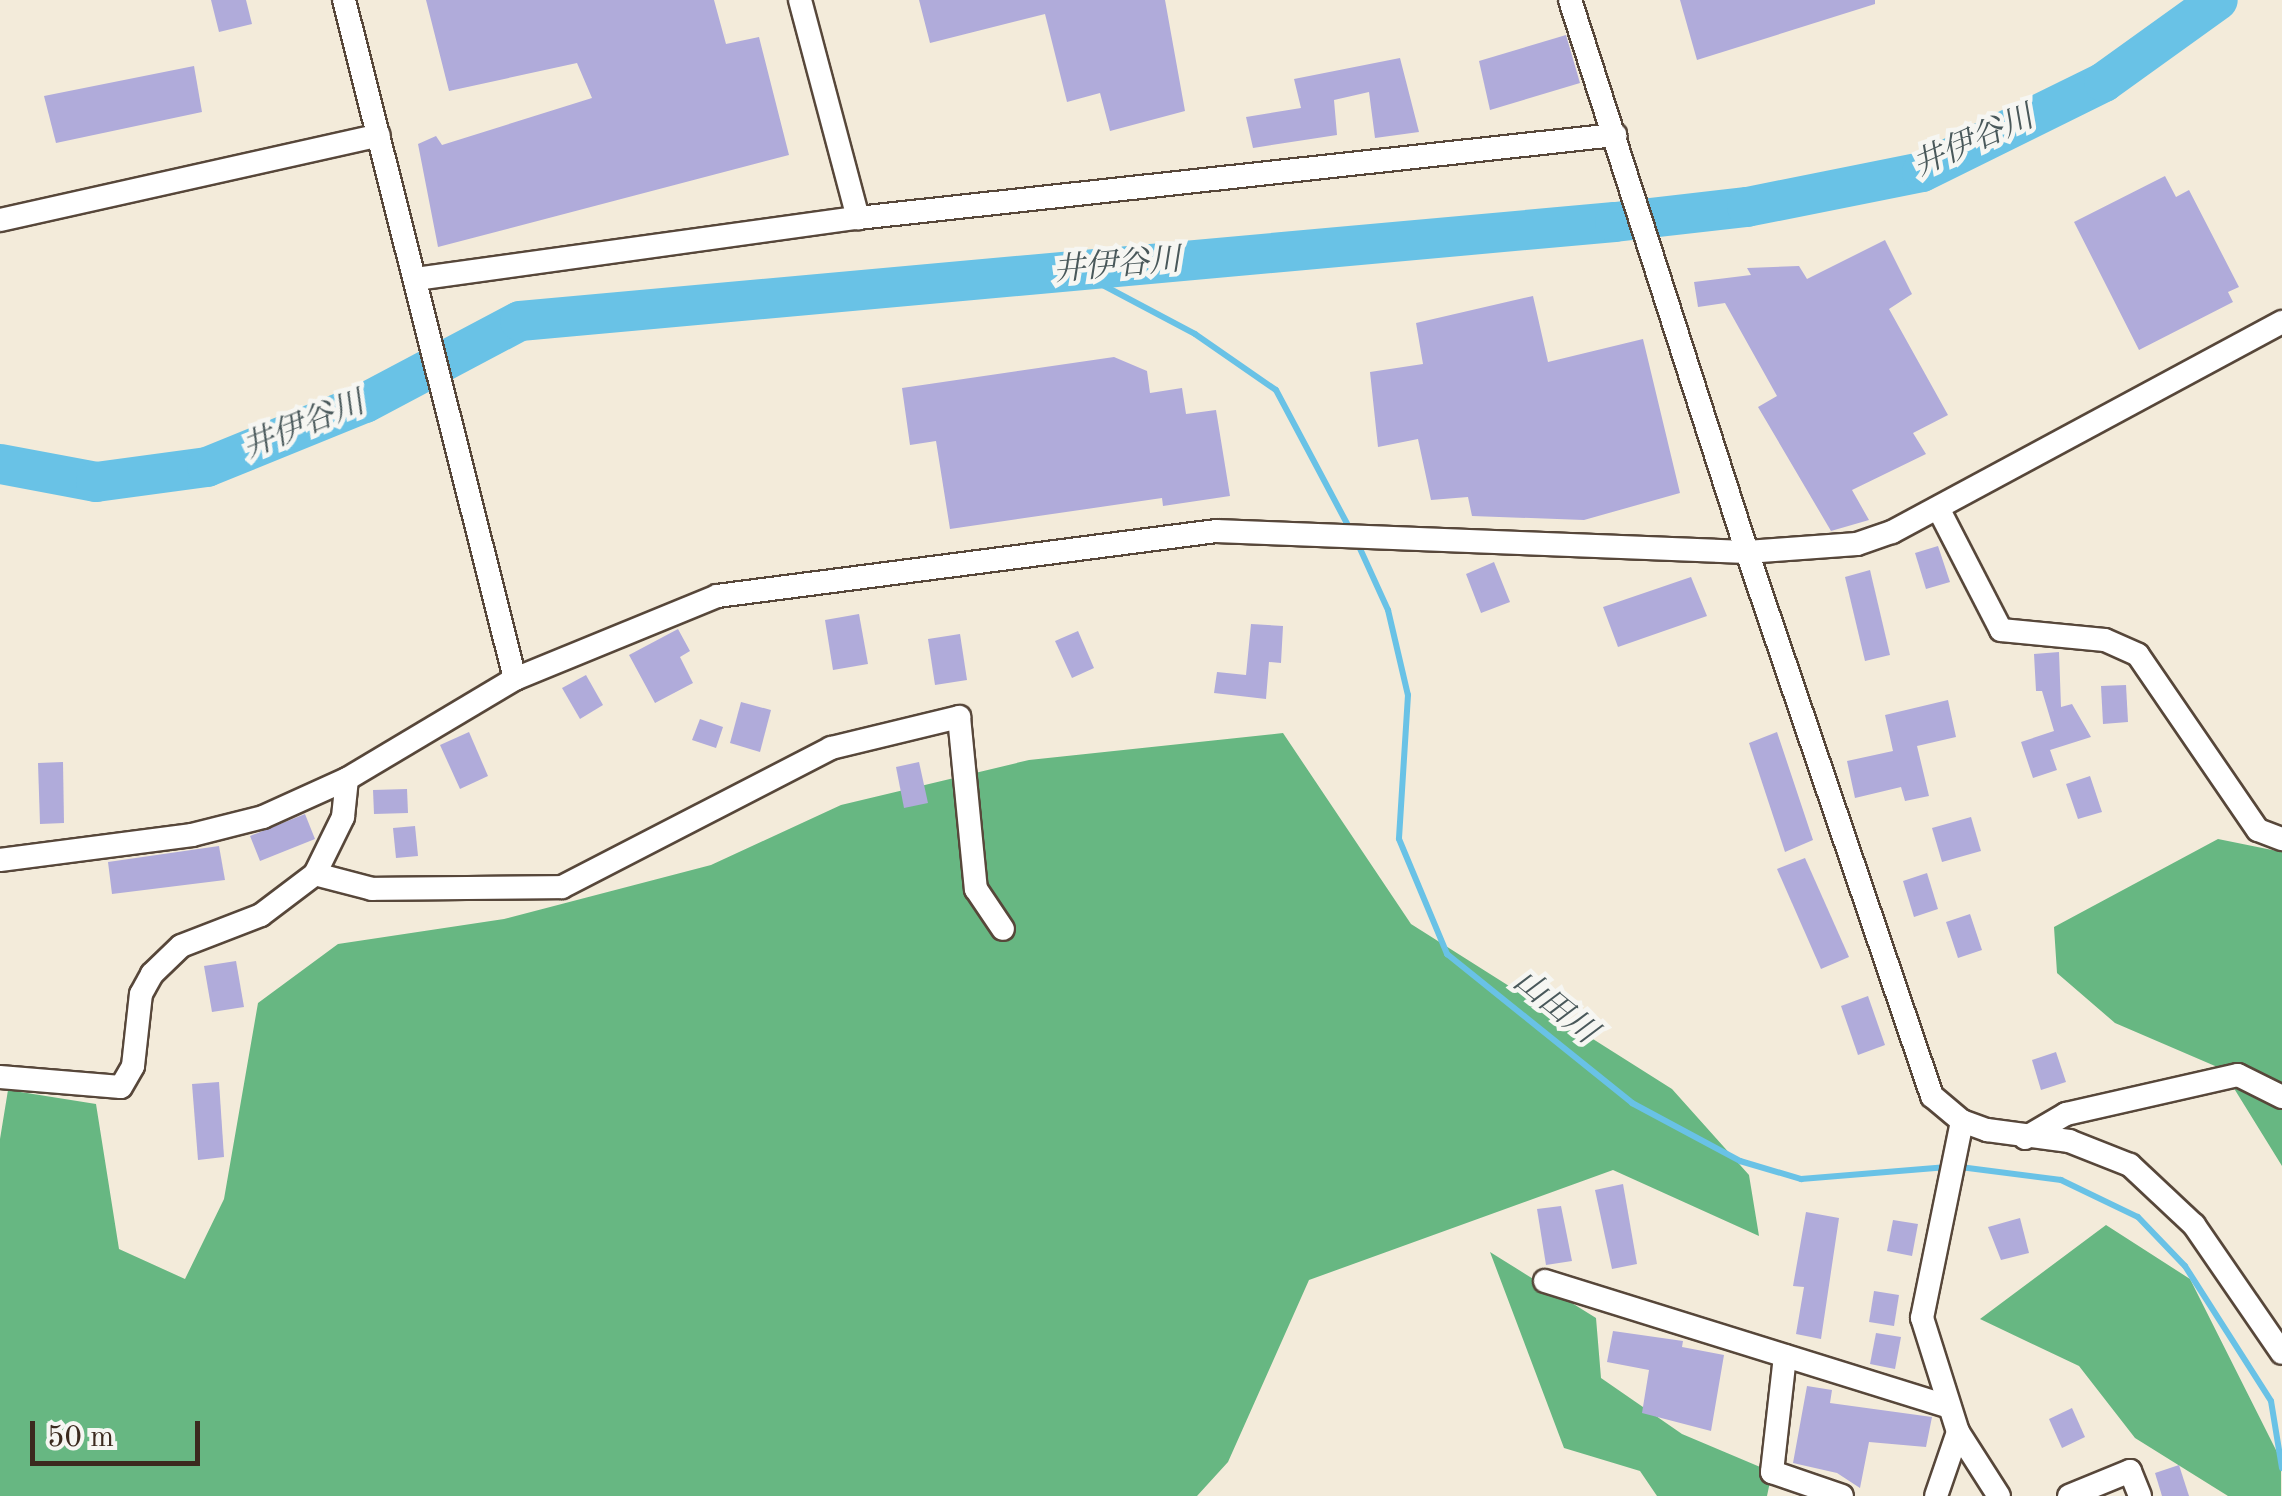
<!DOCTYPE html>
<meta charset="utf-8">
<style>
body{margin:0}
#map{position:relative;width:2282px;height:1496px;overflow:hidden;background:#f3ebda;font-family:"Old Standard TT","Noto Serif JP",serif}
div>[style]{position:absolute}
.forest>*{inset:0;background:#67b782}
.stream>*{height:6px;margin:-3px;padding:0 3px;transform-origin:3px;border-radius:3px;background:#69c2e6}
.river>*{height:40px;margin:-20px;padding:0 20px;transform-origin:20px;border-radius:20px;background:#69c2e6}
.building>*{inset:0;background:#b0abda}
.roads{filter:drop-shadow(2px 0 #57473a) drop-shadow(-2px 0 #57473a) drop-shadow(0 2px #57473a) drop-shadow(0 -2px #57473a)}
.minor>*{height:22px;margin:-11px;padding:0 11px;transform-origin:11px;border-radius:11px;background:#fff}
span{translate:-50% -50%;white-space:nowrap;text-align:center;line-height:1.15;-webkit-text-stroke:9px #f6f6f2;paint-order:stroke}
.water-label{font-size:32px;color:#49585a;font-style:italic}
.scale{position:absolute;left:30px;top:1421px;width:170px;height:45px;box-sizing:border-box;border:5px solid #3b2a1e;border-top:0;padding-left:12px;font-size:30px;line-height:35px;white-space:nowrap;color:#3b2a1e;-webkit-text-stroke:8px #f6f6f2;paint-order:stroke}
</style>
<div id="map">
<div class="forest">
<div style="clip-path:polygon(1283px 733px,1411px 924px,1672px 1089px,1749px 1175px,1759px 1236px,1613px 1170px,1309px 1280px,1228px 1462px,1197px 1496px,0 1496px,0 1139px,8px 1090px,96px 1104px,119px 1249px,185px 1279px,224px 1199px,258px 1003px,338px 944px,504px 919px,711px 865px,841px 805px,1029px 760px)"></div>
<div style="clip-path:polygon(2218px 839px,2282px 852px,2282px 1166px,2222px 1069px,2115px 1023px,2057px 973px,2054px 927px)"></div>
<div style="clip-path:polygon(2106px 1225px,2190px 1279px,2281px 1460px,2281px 1496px,2228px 1496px,2135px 1438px,2079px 1366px,1980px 1319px)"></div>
<div style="clip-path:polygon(1490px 1252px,1596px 1318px,1601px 1378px,1682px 1434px,1772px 1472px,1767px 1496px,1657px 1496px,1640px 1471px,1564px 1448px)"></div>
</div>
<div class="stream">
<div style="left:1080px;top:273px;width:130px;rotate:27.9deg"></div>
<div style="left:1195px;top:334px;width:98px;rotate:34.7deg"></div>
<div style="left:1276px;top:390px;width:160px;rotate:62deg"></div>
<div style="left:1357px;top:542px;width:75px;rotate:65.5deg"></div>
<div style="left:1388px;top:610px;width:87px;rotate:76.8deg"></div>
<div style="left:1408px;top:695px;width:144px;rotate:93.6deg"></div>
<div style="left:1399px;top:839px;width:125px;rotate:67.3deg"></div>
<div style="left:1447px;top:954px;width:238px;rotate:38.8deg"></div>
<div style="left:1632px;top:1103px;width:123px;rotate:28.2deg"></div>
<div style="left:1740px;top:1161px;width:64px;rotate:16.4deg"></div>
<div style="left:1801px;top:1179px;width:147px;rotate:-4.7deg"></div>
<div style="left:1960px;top:1167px;width:102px;rotate:7.3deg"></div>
<div style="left:2061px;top:1180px;width:85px;rotate:25.7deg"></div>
<div style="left:2138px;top:1217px;width:68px;rotate:46.2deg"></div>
<div style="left:2185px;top:1266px;width:160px;rotate:57.5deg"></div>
<div style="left:2271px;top:1401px;width:68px;rotate:80.7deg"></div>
</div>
<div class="river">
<div style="left:0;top:464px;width:98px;rotate:10.6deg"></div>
<div style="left:96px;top:482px;width:112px;rotate:-7.7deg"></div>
<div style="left:207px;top:467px;width:170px;rotate:-22.1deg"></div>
<div style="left:365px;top:403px;width:175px;rotate:-27.9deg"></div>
<div style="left:520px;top:321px;width:1099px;rotate:-5.17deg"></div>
<div style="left:1615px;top:222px;width:133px;rotate:-6.5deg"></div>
<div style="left:1747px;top:207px;width:178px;rotate:-11.3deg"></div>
<div style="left:1922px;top:172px;width:203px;rotate:-26.3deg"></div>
<div style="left:2104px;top:82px;width:140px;rotate:-35.7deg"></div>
</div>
<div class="building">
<div style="clip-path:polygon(211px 0,246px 0,252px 24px,219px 32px)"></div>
<div style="clip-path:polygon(426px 0,714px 0,726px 44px,759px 37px,789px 155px,438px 247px,418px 144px,436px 136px,442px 145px,592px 98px,577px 63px,449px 91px)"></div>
<div style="clip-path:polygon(919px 0,1165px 0,1185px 111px,1110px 131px,1100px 93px,1067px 102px,1045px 14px,930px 43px)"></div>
<div style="clip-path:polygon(1680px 0,1875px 0,1875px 4px,1697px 60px)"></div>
<div style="clip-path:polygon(1566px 35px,1580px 83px,1490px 110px,1479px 61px)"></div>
<div style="clip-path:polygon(1400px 58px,1419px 132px,1375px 138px,1369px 92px,1334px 100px,1337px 135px,1253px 148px,1246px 117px,1301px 108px,1294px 79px)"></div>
<div style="clip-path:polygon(194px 66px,202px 112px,56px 143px,44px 96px)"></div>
<div style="clip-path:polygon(2165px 176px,2176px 197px,2189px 190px,2239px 287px,2228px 292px,2233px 302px,2139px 350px,2074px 222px)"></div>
<div style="clip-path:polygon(1885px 240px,1912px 294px,1889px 309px,1948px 415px,1913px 433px,1926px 454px,1852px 490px,1869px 520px,1831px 531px,1758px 407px,1777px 396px,1725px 303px,1698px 307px,1694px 282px,1751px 275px,1747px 268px,1799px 266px,1807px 279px)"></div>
<div style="clip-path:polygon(1533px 296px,1548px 362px,1643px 339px,1680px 493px,1584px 520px,1472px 516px,1468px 497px,1431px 500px,1418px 439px,1378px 447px,1370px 372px,1423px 364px,1416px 323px)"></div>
<div style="clip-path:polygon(1114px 357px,1147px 371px,1150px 393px,1182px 388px,1186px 414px,1216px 410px,1230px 496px,1163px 506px,1162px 498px,950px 529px,936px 441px,910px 445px,902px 388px)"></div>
<div style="clip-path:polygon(1938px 546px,1950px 582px,1926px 589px,1915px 553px)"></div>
<div style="clip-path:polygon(1494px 562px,1510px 602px,1481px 613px,1466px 574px)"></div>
<div style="clip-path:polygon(1870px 570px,1890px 655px,1865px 661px,1845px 577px)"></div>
<div style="clip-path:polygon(1691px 577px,1707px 616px,1618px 647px,1603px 607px)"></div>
<div style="clip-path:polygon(859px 614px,868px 664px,833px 670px,825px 620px)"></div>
<div style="clip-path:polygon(1251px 624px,1283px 626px,1281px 663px,1269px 662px,1266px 699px,1214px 693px,1217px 672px,1246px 675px)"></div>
<div style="clip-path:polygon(678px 629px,690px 651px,680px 657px,693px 683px,655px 703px,629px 655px)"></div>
<div style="clip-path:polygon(1078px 631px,1094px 668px,1072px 678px,1055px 641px)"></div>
<div style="clip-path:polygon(960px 634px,967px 680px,935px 685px,928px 639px)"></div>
<div style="clip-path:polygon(2059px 652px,2061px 707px,2072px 704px,2091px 737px,2050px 750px,2057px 770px,2033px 778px,2021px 742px,2054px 731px,2042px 691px,2036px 691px,2034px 654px)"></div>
<div style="clip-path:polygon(586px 675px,603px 705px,580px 719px,562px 688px)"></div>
<div style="clip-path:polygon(2126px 685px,2128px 722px,2103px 724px,2101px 686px)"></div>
<div style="clip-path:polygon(1948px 700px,1956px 737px,1917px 746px,1929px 796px,1905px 801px,1901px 787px,1855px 798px,1847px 761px,1893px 751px,1885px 715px)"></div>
<div style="clip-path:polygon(741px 702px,771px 710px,760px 752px,730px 743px)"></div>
<div style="clip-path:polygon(700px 719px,723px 727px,716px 748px,692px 740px)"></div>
<div style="clip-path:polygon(469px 732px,488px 776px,460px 789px,440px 745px)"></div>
<div style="clip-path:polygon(1777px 732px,1813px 840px,1785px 852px,1749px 743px)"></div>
<div style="clip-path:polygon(63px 762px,64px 823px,40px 824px,38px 763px)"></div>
<div style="clip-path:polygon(919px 762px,928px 803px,904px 808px,896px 767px)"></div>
<div style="clip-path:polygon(2090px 776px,2102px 812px,2078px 819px,2066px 784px)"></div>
<div style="clip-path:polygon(407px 789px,408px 813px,374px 814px,373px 790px)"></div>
<div style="clip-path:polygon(305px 814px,315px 839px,260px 861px,250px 836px)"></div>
<div style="clip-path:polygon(1971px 817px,1981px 851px,1942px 862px,1932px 828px)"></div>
<div style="clip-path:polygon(415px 826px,418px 856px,396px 858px,393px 828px)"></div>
<div style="clip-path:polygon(219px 846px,225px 880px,112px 894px,108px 862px)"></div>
<div style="clip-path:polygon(1805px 858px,1849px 957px,1821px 969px,1777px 869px)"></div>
<div style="clip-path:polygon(1927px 873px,1938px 909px,1914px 917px,1903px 881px)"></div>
<div style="clip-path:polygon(1970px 914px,1982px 950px,1958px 958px,1946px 922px)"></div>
<div style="clip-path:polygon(236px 961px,244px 1007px,212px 1012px,204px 966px)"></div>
<div style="clip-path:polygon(1868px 996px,1885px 1045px,1858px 1055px,1841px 1006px)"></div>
<div style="clip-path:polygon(2056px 1052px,2066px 1082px,2041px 1090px,2032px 1060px)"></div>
<div style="clip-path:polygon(219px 1082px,224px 1157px,198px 1160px,192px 1084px)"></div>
<div style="clip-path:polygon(1623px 1184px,1637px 1264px,1612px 1269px,1595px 1190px)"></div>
<div style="clip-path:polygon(1561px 1206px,1572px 1261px,1546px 1265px,1537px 1209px)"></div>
<div style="clip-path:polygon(1806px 1212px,1839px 1218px,1821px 1339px,1796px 1334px,1804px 1287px,1793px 1286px)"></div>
<div style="clip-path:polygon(2020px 1218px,2029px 1253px,2001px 1260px,1988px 1227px)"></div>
<div style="clip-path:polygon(1893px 1220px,1918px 1224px,1912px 1256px,1887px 1251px)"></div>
<div style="clip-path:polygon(1874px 1291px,1899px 1295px,1894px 1326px,1869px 1322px)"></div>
<div style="clip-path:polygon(1613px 1331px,1683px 1341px,1682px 1347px,1724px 1355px,1711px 1431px,1642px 1413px,1649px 1370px,1607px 1362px)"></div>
<div style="clip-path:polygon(1876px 1333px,1901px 1337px,1895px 1369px,1870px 1364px)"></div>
<div style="clip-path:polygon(1807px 1386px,1832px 1390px,1830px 1403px,1932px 1417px,1926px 1447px,1869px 1442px,1860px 1488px,1837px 1473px,1793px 1463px)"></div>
<div style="clip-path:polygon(2072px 1408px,2085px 1437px,2062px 1448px,2049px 1419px)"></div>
<div style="clip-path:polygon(2179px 1465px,2189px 1496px,2162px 1496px,2155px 1473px)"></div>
</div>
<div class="roads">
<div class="minor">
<div style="left:344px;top:0;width:700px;rotate:75.86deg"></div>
<div style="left:800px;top:0;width:226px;rotate:75.1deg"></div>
<div style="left:1570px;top:0;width:580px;rotate:72.22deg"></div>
<div style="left:1747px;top:552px;width:575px;rotate:71.22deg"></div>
<div style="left:1932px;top:1096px;width:39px;rotate:40deg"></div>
<div style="left:1962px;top:1121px;width:27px;rotate:20deg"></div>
<div style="left:1987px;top:1130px;width:83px;rotate:7.6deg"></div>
<div style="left:2069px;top:1141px;width:66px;rotate:21.5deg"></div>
<div style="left:2130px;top:1165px;width:88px;rotate:43.2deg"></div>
<div style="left:2194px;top:1225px;width:155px;rotate:55.5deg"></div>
<div style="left:0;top:220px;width:388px;rotate:-12.6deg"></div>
<div style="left:416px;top:279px;width:446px;rotate:-7.9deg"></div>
<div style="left:858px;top:218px;width:762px;rotate:-6.26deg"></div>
<div style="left:1938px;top:508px;width:137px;rotate:62.7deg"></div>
<div style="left:2001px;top:630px;width:104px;rotate:5.5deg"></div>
<div style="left:2105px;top:640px;width:36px;rotate:24deg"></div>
<div style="left:2138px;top:655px;width:212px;rotate:55.6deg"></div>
<div style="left:2258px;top:830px;width:26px;rotate:21deg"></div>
<div style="left:0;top:860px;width:194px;rotate:-7.4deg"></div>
<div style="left:192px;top:835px;width:73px;rotate:-14.2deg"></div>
<div style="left:263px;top:817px;width:92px;rotate:-24.3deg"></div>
<div style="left:347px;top:779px;width:196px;rotate:-30.8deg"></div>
<div style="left:515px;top:679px;width:218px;rotate:-22.3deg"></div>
<div style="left:717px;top:596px;width:503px;rotate:-7.42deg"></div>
<div style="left:1216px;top:531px;width:531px;rotate:2.26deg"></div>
<div style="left:1747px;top:552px;width:110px;rotate:-4.2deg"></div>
<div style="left:1857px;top:544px;width:37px;rotate:-19deg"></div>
<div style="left:1892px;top:532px;width:443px;rotate:-28.3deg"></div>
<div style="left:315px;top:874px;width:59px;rotate:14.7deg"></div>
<div style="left:372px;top:889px;width:190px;rotate:-0.6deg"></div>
<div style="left:562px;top:887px;width:303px;rotate:-27.3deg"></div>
<div style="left:831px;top:748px;width:132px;rotate:-13.6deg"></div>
<div style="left:959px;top:717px;width:173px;rotate:84.4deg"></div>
<div style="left:976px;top:889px;width:48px;rotate:56deg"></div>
<div style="left:0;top:1077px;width:121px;rotate:4.7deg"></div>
<div style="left:121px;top:1087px;width:24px;rotate:-60deg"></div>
<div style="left:133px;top:1066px;width:72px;rotate:-83.7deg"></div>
<div style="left:141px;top:994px;width:23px;rotate:-61deg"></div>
<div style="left:152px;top:974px;width:40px;rotate:-44deg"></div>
<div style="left:181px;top:946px;width:86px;rotate:-21.2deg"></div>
<div style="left:261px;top:915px;width:68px;rotate:-37.2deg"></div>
<div style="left:315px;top:874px;width:64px;rotate:-63.8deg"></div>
<div style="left:343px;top:817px;width:38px;rotate:-84deg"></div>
<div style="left:2025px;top:1138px;width:48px;rotate:-30.3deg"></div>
<div style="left:2066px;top:1114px;width:176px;rotate:-12.8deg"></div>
<div style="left:2238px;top:1075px;width:49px;rotate:26.6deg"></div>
<div style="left:1545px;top:1281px;width:423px;rotate:17.3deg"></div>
<div style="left:1785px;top:1356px;width:117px;rotate:96.4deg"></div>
<div style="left:1772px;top:1472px;width:74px;rotate:18.9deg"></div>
<div style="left:1958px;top:1432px;width:76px;rotate:57.4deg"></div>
<div style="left:1936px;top:1496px;width:68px;rotate:-71deg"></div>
<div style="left:1958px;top:1432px;width:120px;rotate:-107.5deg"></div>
<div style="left:1922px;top:1318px;width:201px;rotate:-78.5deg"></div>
<div style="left:2069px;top:1496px;width:66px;rotate:-22.3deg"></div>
<div style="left:2130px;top:1471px;width:27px;rotate:68deg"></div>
</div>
</div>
<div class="water-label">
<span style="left:1974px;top:143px;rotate:-24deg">井伊谷川</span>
<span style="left:1117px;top:267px;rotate:-5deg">井伊谷川</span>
<span style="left:304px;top:427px;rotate:-22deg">井伊谷川</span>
<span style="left:1554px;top:1008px;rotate:39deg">山田川</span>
</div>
<div class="scale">50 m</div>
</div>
